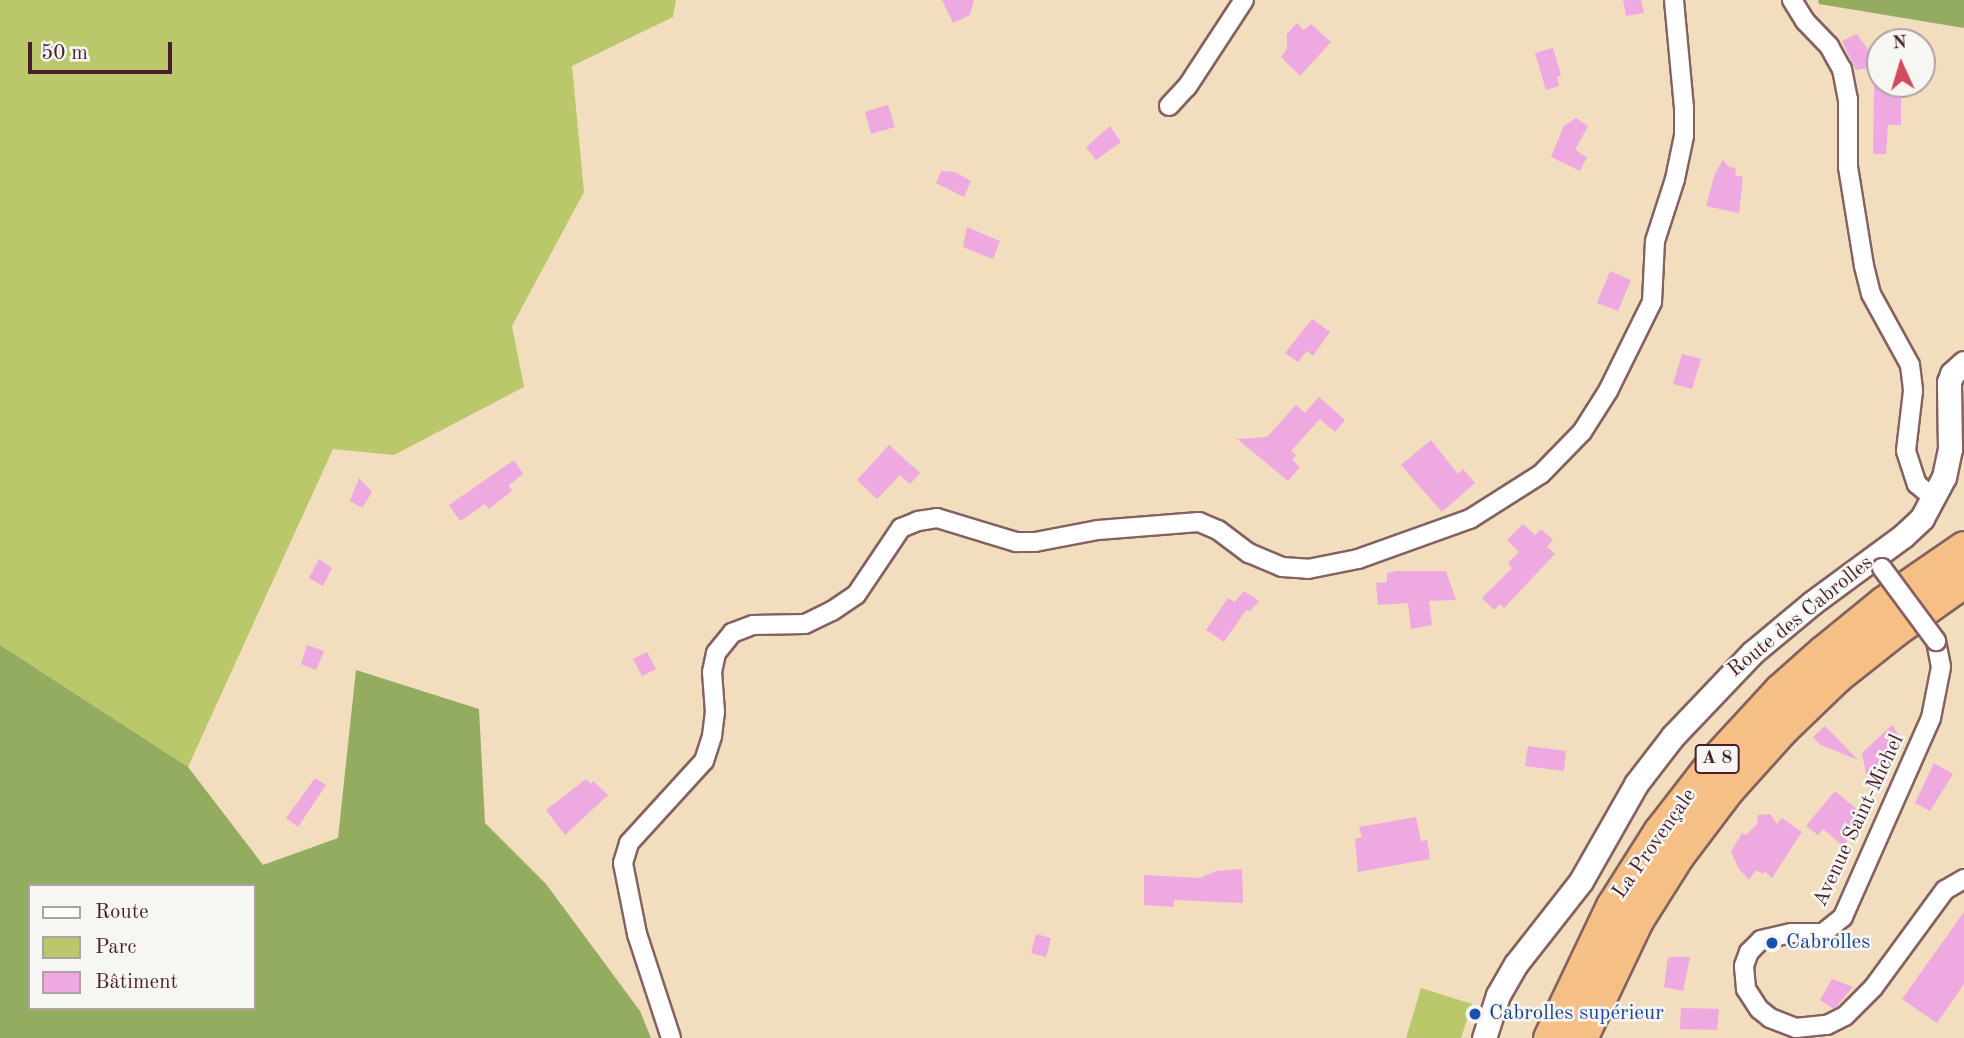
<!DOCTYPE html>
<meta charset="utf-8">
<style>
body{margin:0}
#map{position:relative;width:1964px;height:1038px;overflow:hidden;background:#f2ddbf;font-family:"Old Standard TT",serif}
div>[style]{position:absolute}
.green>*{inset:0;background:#bac86b}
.forest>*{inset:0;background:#93ac5f}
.building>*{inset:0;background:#eda9e0}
.roads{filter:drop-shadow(2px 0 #85625f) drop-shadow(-2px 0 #85625f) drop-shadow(0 2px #85625f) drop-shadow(0 -2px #85625f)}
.minor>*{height:18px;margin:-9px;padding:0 9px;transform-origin:9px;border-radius:9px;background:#fff}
.tertiary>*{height:23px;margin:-11.5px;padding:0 11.5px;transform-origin:11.5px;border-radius:11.5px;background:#fff}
.motorway>*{height:33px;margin:-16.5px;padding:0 16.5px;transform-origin:16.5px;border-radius:16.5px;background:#f5bf86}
.bridges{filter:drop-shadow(2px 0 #85625f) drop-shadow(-2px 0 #85625f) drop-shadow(0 2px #85625f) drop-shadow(0 -2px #85625f)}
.minor-bridge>*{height:18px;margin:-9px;padding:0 9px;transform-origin:9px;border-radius:9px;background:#fff}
.dots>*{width:19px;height:19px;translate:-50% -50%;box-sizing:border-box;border:4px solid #f6f6f2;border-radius:50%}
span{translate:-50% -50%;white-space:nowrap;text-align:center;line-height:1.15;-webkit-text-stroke:5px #f6f6f2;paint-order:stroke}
.shield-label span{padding:2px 5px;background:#f6f6f2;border:2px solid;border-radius:5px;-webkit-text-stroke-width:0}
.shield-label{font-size:19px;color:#4a1f2b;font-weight:700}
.street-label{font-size:21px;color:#4a1f2b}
.transit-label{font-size:21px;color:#164399}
.left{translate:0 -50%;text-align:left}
.legend{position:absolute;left:28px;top:884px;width:228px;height:126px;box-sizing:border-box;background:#f6f6f2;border:2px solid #b1a0a2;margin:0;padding:9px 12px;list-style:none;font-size:21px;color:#4a1f2b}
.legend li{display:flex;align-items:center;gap:14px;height:35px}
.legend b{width:35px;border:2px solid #b1a0a2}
.north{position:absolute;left:1866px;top:28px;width:70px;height:70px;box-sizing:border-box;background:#f6f6f2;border:2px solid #b1a0a2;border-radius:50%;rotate:356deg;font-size:19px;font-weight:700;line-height:28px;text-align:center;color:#4a1f2b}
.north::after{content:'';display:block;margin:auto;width:24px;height:32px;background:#d1495b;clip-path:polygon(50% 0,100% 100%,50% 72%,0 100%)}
.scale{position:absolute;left:28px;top:42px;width:144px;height:32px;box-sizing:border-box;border:4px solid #4a1f2b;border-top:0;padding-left:9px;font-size:21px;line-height:24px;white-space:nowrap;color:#4a1f2b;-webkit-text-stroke:5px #f6f6f2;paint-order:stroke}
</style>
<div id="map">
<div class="green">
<div style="clip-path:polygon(0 0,676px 0,673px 17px,572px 66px,584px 192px,512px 326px,524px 387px,394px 455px,333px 449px,188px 767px,0 645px)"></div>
<div style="clip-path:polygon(1421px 988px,1472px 1004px,1461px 1038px,1406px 1038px)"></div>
</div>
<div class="forest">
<div style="clip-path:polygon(1818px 0,1964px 0,1964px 28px,1819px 4px)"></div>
<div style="clip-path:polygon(evenodd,0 645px,188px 767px,263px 865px,338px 838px,356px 670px,479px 709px,485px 823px,546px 884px,640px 1011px,651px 1038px,0 1038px,0 645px,30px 886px,254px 886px,254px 1008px,30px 1008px,30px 886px)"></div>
</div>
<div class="building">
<div style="clip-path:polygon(942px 0,974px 0,970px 15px,953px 23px)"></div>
<div style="clip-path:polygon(1623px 0,1641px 0,1644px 13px,1626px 16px)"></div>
<div style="clip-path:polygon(1297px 23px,1304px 30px,1311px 24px,1331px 42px,1300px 76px,1281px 57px,1287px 49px,1287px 34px)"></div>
<div style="clip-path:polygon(1857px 34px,1874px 58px,1867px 68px,1856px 70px,1842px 41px)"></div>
<div style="clip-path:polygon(1553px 48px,1561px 75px,1557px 77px,1559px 86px,1546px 90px,1535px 53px)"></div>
<div style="clip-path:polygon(1874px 84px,1901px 84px,1901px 125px,1888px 125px,1886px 154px,1873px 154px)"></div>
<div style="clip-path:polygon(888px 105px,895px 127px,871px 134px,865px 112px)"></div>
<div style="clip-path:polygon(1576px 118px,1588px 126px,1575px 150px,1587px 157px,1580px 171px,1551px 157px,1564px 126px)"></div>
<div style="clip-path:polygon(1110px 126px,1121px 142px,1096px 160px,1086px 147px)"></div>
<div style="clip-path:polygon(1723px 160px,1729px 167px,1736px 168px,1735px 175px,1743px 177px,1739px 213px,1706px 206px,1715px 173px)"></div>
<div style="clip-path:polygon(941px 171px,955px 172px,971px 181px,964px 197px,936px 183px)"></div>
<div style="clip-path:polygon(967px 227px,1000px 241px,993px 259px,963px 247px)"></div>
<div style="clip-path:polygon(1610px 271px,1631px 280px,1618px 311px,1597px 303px)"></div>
<div style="clip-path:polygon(1312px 319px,1330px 332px,1313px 356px,1307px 351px,1298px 362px,1285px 353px)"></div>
<div style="clip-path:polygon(1682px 354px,1701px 359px,1692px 389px,1673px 384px)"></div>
<div style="clip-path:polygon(1319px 397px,1345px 420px,1335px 432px,1320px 419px,1291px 451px,1296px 455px,1292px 460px,1300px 467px,1288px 481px,1237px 439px,1267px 437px,1296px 405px,1305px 413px)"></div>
<div style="clip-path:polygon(1431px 440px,1458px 474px,1463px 469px,1475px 483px,1442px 512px,1401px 465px)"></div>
<div style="clip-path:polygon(889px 445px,920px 473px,910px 484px,900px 475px,877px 499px,857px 480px)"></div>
<div style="clip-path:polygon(514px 460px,523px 474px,509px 485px,512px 491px,489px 509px,485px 504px,460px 521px,449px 505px)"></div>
<div style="clip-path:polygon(359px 478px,372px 492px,362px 508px,350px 501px)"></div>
<div style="clip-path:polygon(1523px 524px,1535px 535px,1541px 529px,1553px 540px,1547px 547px,1555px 554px,1504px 608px,1500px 604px,1494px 610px,1482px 598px,1512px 568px,1508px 563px,1519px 552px,1507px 540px)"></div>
<div style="clip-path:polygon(319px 559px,332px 568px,323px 586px,309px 578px)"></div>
<div style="clip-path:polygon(1397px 571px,1446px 571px,1456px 600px,1429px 601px,1432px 625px,1411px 629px,1408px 603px,1378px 605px,1376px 583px,1387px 582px,1387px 573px)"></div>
<div style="clip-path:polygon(1244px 591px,1259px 601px,1250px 611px,1246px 610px,1224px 642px,1206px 630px,1228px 598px,1235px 602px)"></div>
<div style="clip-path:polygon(307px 645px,324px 651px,316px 670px,301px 664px)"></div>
<div style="clip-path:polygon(647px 652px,656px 669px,642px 676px,633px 659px)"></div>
<div style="clip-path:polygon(1892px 725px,1901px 739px,1888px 772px,1875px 784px,1866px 774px,1862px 753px)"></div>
<div style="clip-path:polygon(1825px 726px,1858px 760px,1819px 744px,1813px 737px)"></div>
<div style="clip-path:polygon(1528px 746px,1566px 751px,1564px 771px,1525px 766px)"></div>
<div style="clip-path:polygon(1934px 763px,1953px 774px,1930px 811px,1915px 803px)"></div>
<div style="clip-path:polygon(315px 778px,326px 785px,298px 827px,286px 818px)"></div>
<div style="clip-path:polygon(586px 779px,591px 784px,593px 781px,608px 795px,565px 835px,546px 810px)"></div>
<div style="clip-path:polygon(1835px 791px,1866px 817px,1843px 846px,1823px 829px,1818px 835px,1806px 826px)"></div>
<div style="clip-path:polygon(1770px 814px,1777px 824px,1782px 818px,1802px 832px,1772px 878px,1765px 871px,1763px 874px,1756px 870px,1749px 880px,1739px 869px,1731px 852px,1742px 833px,1746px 835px,1757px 824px,1758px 815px)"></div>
<div style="clip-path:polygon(1416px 817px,1421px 841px,1427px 840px,1430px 859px,1358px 872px,1355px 839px,1362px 837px,1359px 827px)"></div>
<div style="clip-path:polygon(1242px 869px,1243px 903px,1174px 900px,1174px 907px,1144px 905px,1144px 875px,1200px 878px,1216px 871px)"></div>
<div style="clip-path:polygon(1964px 912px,1964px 984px,1937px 1023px,1902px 999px)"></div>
<div style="clip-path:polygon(1036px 934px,1051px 938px,1046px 957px,1031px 953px)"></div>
<div style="clip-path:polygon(1668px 957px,1690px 957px,1683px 991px,1664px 987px)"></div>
<div style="clip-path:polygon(1832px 979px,1853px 987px,1834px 1009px,1820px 1000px)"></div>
<div style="clip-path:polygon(1681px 1008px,1719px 1009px,1717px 1030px,1680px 1029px)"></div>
</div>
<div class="roads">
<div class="minor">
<div style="left:1792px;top:0;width:25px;rotate:58deg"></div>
<div style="left:1805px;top:21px;width:35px;rotate:46deg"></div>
<div style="left:1829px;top:46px;width:26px;rotate:61deg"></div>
<div style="left:1842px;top:69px;width:31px;rotate:79deg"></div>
<div style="left:1848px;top:99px;width:68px;rotate:90deg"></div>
<div style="left:1848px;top:167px;width:100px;rotate:80.8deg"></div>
<div style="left:1864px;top:266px;width:29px;rotate:76deg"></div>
<div style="left:1871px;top:294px;width:81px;rotate:61.2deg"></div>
<div style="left:1910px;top:365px;width:26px;rotate:83deg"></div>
<div style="left:1913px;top:391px;width:60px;rotate:96.7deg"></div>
<div style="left:1906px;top:451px;width:35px;rotate:72deg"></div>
<div style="left:1917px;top:484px;width:21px;rotate:41deg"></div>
<div style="left:1169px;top:106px;width:26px;rotate:-47deg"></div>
<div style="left:1187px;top:87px;width:104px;rotate:-56.8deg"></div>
<div style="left:1936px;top:641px;width:26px;rotate:79deg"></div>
<div style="left:1941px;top:667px;width:52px;rotate:101.1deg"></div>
<div style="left:1931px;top:718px;width:218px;rotate:113.9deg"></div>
<div style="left:1843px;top:917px;width:26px;rotate:141deg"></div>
<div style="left:1823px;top:933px;width:32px;rotate:180deg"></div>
<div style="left:1791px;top:933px;width:31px;rotate:167deg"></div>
<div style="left:1761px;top:940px;width:17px;rotate:135deg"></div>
<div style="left:1749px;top:952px;width:15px;rotate:110deg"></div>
<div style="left:1744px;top:966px;width:23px;rotate:85deg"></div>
<div style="left:1746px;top:989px;width:24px;rotate:57deg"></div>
<div style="left:1759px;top:1009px;width:14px;rotate:39deg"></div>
<div style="left:1770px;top:1018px;width:28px;rotate:21deg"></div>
<div style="left:1796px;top:1028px;width:31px;rotate:-6deg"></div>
<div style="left:1827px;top:1025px;width:20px;rotate:-27deg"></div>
<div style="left:1845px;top:1016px;width:40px;rotate:-45deg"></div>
<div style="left:1873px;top:988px;width:122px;rotate:-53.7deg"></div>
<div style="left:1945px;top:890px;width:22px;rotate:-30deg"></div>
<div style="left:671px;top:1038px;width:109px;rotate:-108.1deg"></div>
<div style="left:637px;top:934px;width:72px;rotate:-101.2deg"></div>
<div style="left:623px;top:863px;width:21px;rotate:-73deg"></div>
<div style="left:629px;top:843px;width:111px;rotate:-47.6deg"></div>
<div style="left:704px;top:761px;width:26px;rotate:-72deg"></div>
<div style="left:712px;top:736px;width:24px;rotate:-83deg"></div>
<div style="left:715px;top:712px;width:40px;rotate:-94.3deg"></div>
<div style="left:712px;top:672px;width:19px;rotate:-78deg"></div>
<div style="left:716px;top:653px;width:26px;rotate:-51deg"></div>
<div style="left:732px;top:633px;width:22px;rotate:-21deg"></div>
<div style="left:753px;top:625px;width:52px;rotate:-1.1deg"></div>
<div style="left:805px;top:624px;width:30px;rotate:-26deg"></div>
<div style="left:832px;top:611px;width:29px;rotate:-34deg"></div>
<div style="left:856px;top:595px;width:81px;rotate:-56.1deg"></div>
<div style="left:901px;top:528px;width:18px;rotate:-22deg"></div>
<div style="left:918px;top:521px;width:19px;rotate:-9deg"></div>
<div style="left:937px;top:518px;width:83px;rotate:16.9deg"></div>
<div style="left:1016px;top:542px;width:19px"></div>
<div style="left:1035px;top:542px;width:64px;rotate:-10.8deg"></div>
<div style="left:1098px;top:530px;width:101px;rotate:-4.5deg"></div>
<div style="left:1199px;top:522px;width:21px;rotate:23deg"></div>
<div style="left:1218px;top:530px;width:39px;rotate:37deg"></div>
<div style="left:1249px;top:553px;width:36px;rotate:23deg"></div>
<div style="left:1282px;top:567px;width:26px;rotate:4deg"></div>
<div style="left:1308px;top:569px;width:51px;rotate:-11.3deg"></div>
<div style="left:1358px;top:559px;width:119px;rotate:-19.7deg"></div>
<div style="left:1470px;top:519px;width:84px;rotate:-32.4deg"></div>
<div style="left:1541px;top:474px;width:59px;rotate:-45.7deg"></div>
<div style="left:1582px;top:432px;width:49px;rotate:-57.6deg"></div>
<div style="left:1608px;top:391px;width:99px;rotate:-63.7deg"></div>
<div style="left:1652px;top:302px;width:61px;rotate:-87.2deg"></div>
<div style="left:1655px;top:241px;width:65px;rotate:-72.1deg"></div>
<div style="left:1675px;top:179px;width:44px;rotate:-78.2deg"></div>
<div style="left:1684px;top:136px;width:28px;rotate:-90deg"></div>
<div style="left:1684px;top:108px;width:108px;rotate:-95.3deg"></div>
</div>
<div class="tertiary">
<div style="left:1484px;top:1038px;width:45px;rotate:-72deg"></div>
<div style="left:1498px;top:995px;width:36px;rotate:-60deg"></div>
<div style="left:1516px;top:964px;width:105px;rotate:-51.9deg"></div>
<div style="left:1581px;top:881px;width:112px;rotate:-60.4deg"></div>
<div style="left:1636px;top:784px;width:61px;rotate:-52.4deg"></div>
<div style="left:1673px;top:736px;width:115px;rotate:-46.4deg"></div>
<div style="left:1752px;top:653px;width:78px;rotate:-39.8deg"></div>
<div style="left:1812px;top:603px;width:113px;rotate:-36.4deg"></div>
<div style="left:1903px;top:536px;width:26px;rotate:-43deg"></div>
<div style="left:1922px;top:518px;width:47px;rotate:-61.8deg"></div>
<div style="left:1944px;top:477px;width:29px;rotate:-78deg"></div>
<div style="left:1950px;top:449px;width:67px;rotate:-90.9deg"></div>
<div style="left:1949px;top:382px;width:9px;rotate:-69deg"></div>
<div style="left:1952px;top:374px;width:16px;rotate:-43deg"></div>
</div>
<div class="motorway">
<div style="left:1550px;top:1038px;width:146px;rotate:-64.5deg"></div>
<div style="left:1613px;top:906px;width:88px;rotate:-57.6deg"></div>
<div style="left:1660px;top:832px;width:85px;rotate:-52.2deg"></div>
<div style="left:1712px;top:765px;width:102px;rotate:-47.4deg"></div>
<div style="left:1781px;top:690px;width:57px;rotate:-41.5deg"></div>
<div style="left:1824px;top:652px;width:77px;rotate:-39.2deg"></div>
<div style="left:1884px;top:603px;width:97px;rotate:-34.5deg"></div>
<div style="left:1580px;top:1038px;width:131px;rotate:-64.6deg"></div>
<div style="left:1636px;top:920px;width:77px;rotate:-57.8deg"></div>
<div style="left:1677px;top:855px;width:83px;rotate:-52.9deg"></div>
<div style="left:1727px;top:789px;width:81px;rotate:-48deg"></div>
<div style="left:1781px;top:729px;width:78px;rotate:-44deg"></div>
<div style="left:1837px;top:675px;width:74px;rotate:-38.4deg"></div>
<div style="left:1895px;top:629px;width:85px;rotate:-35.4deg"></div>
</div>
</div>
<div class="bridges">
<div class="minor-bridge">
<div style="left:1882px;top:568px;width:91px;rotate:53.5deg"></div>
</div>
</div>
<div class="dots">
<div style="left:1772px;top:943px;background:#1a4fb4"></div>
<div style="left:1475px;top:1014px;background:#1a4fb4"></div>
</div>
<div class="shield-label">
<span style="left:1717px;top:759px">A 8</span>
</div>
<div class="street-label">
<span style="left:1801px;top:617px;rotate:-39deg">Route des Cabrolles</span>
<span style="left:1859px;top:821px;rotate:-65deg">Avenue Saint-Michel</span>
<span style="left:1655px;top:844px;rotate:-55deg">La Provençale</span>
</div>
<div class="transit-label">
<span class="left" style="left:1786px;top:943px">Cabrolles</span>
<span class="left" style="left:1489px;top:1014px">Cabrolles supérieur</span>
</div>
<ul class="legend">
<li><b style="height:9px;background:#fff"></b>Route</li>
<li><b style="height:19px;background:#bac86b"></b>Parc</li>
<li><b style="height:19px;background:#eda9e0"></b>Bâtiment</li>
</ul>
<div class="north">N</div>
<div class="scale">50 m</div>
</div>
